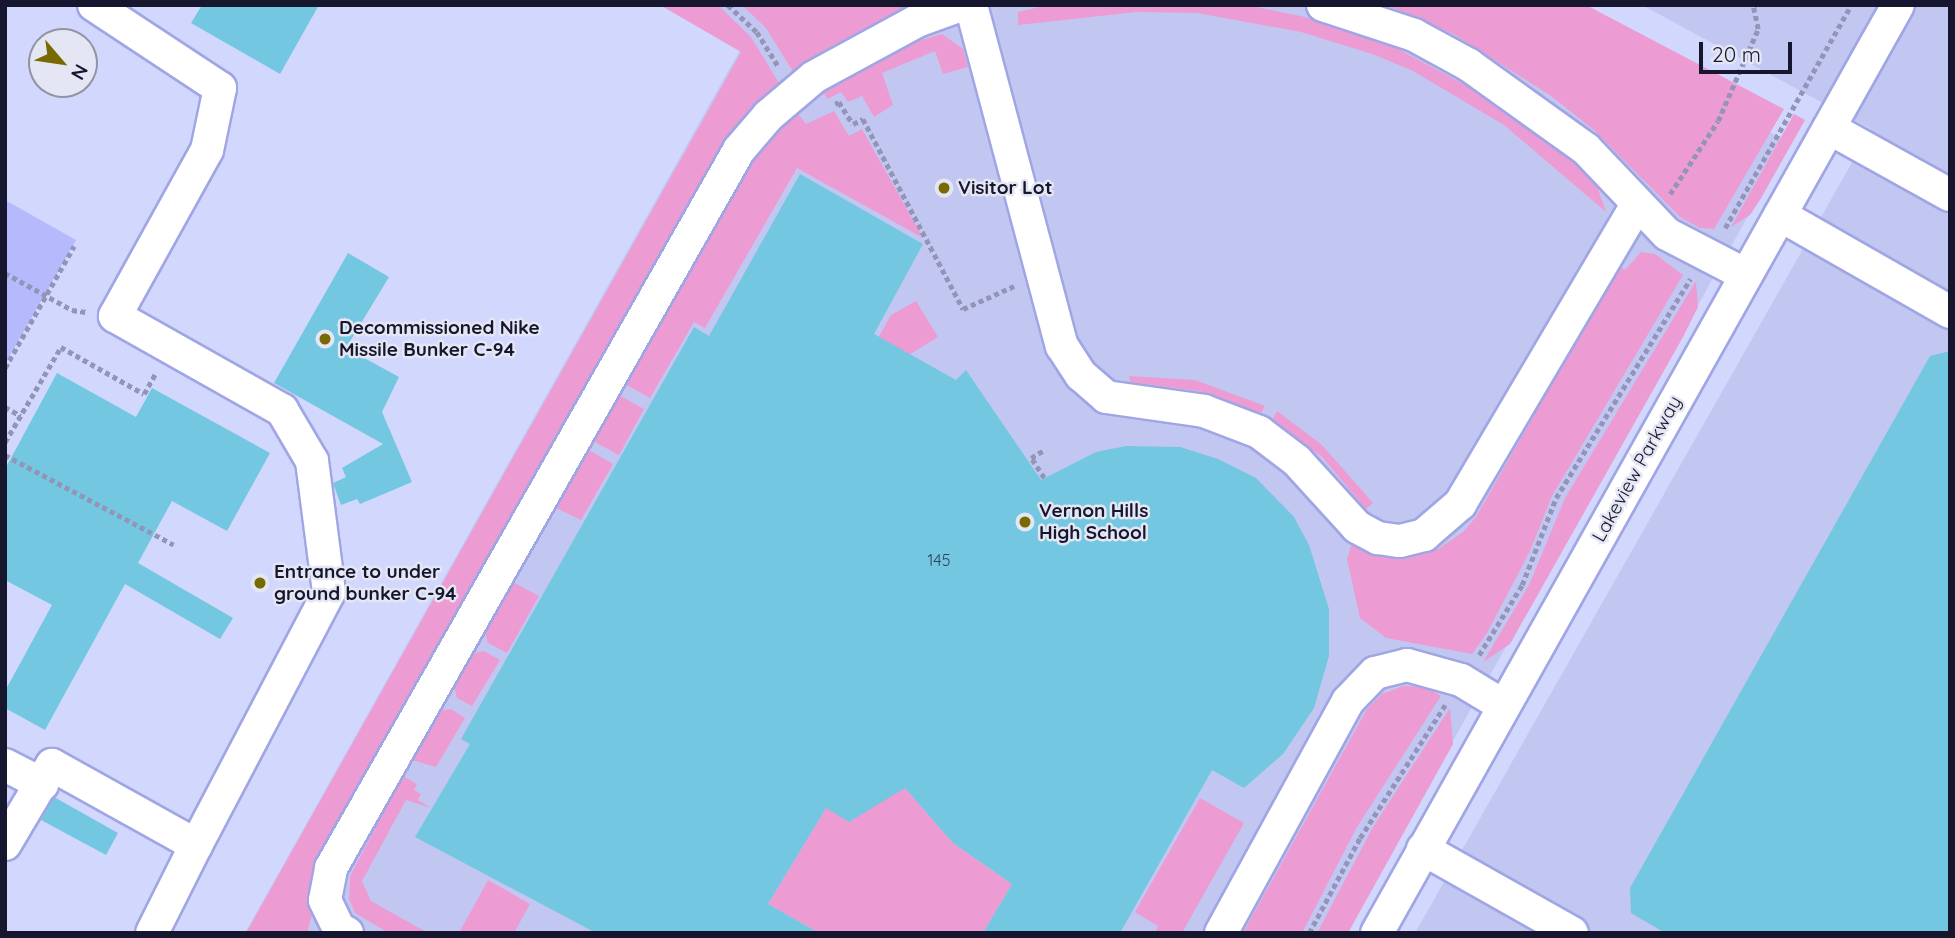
<!DOCTYPE html>
<style>
body{margin:0}
#map{position:relative;width:1955px;height:938px;overflow:hidden;background:#d2d7fe;font-family:Quicksand,sans-serif}
div>[style]{position:absolute}
.built>*{inset:0;background:#c2c7f1}
.green>*{inset:0;background:#ec9cd2}
.water>*{inset:0;background:#b4bafb}
.building>*{inset:0;background:#73c7e0}
.path>*{height:4.5px;margin-top:-2.25px;transform-origin:0;background:repeating-linear-gradient(90deg,#9295b7 0 5px,transparent 0 8.5px)}
.roads{filter:drop-shadow(2px 0 #a0a6e4) drop-shadow(-2px 0 #a0a6e4) drop-shadow(0 2px #a0a6e4) drop-shadow(0 -2px #a0a6e4)}
.minor>*{height:32px;margin:-16px;padding:0 16px;transform-origin:16px;border-radius:16px;background:#fff}
.dots>*{width:19px;height:19px;translate:-50% -50%;box-sizing:border-box;border:4px solid #e4e6f3;border-radius:50%}
span{translate:-50% -50%;white-space:nowrap;text-align:center;line-height:1.15;-webkit-text-stroke:5px #e4e6f3;paint-order:stroke}
.number-label{font-size:16px;color:#2d435a}
.number-label span{-webkit-text-stroke-width:0}
.poi-label{font-size:19px;color:#16172e;font-weight:700}
.left{translate:0 -50%;text-align:left}
.street-label{font-size:19px;color:#16172e}
.frame{position:absolute;inset:0;border:7px solid #16172e;pointer-events:none}
.north{position:absolute;left:28px;top:28px;width:70px;height:70px;box-sizing:border-box;background:#e4e6f3;border:2px solid #9293a4;border-radius:50%;rotate:119deg;font-size:19px;font-weight:700;line-height:28px;text-align:center;color:#16172e}
.north::after{content:'';display:block;margin:auto;width:24px;height:32px;background:#786900;clip-path:polygon(50% 0,100% 100%,50% 72%,0 100%)}
.scale{position:absolute;left:1699px;top:42px;width:93px;height:32px;box-sizing:border-box;border:4px solid #16172e;border-top:0;padding-left:9px;font-size:21px;line-height:24px;white-space:nowrap;color:#16172e;-webkit-text-stroke:5px #e4e6f3;paint-order:stroke}
</style>
<div id="map">
<div class="built">
<div style="clip-path:polygon(662px 5px,1547px 5px,1789px 143px,1345px 933px,245px 933px,740px 50px)"></div>
<div style="clip-path:polygon(1642px 5px,1950px 5px,1950px 933px,1415px 933px,1871px 129px)"></div>
</div>
<div class="green">
<div style="clip-path:polygon(660px 5px,718px 5px,751px 37px,779px 83px,757px 106px,317px 896px,307px 933px,246px 933px,741px 52px)"></div>
<div style="clip-path:polygon(742px 5px,921px 5px,795px 75px,766px 28px)"></div>
<div style="clip-path:polygon(1048px 5px,1247px 5px,1305px 17px,1387px 43px,1495px 101px,1561px 150px,1596px 183px,1606px 212px,1504px 125px,1413px 71px,1375px 55px,1301px 32px,1197px 13px,1137px 12px,1018px 25px,1018px 12px)"></div>
<div style="clip-path:polygon(1387px 5px,1586px 5px,1784px 109px,1714px 229px,1700px 228px,1680px 217px,1594px 130px,1551px 96px,1455px 35px)"></div>
<div style="clip-path:polygon(942px 34px,963px 49px,968px 67px,943px 74px,935px 51px,882px 73px,893px 105px,874px 117px,862px 96px,848px 102px,841px 92px,827px 99px,822px 89px,904px 45px)"></div>
<div style="clip-path:polygon(795px 110px,806px 124px,834px 111px,849px 136px,862px 129px,923px 238px,797px 168px,705px 328px,694px 322px,650px 398px,623px 383px,742px 175px)"></div>
<div style="clip-path:polygon(1794px 114px,1805px 120px,1760px 200px,1750px 215px,1731px 227px)"></div>
<div style="clip-path:polygon(1641px 252px,1655px 254px,1683px 275px,1552px 496px,1530px 551px,1487px 633px,1472px 654px,1386px 638px,1360px 618px,1347px 559px,1352px 543px,1368px 553px,1404px 558px,1438px 549px,1463px 532px,1476px 517px,1619px 266px,1625px 270px)"></div>
<div style="clip-path:polygon(1696px 281px,1698px 307px,1683px 337px,1510px 644px,1483px 662px,1529px 585px,1565px 498px)"></div>
<div style="clip-path:polygon(916px 301px,938px 337px,904px 358px,876px 342px,891px 315px)"></div>
<div style="clip-path:polygon(1129px 376px,1195px 380px,1265px 406px,1261px 413px,1199px 391px,1130px 382px)"></div>
<div style="clip-path:polygon(617px 394px,644px 409px,619px 455px,591px 440px)"></div>
<div style="clip-path:polygon(1277px 411px,1322px 445px,1373px 503px,1366px 509px,1322px 457px,1273px 419px)"></div>
<div style="clip-path:polygon(585px 448px,613px 464px,581px 520px,554px 507px)"></div>
<div style="clip-path:polygon(513px 582px,539px 596px,507px 653px,488px 643px,485px 633px)"></div>
<div style="clip-path:polygon(484px 651px,500px 660px,472px 706px,457px 698px,454px 687px,472px 654px)"></div>
<div style="clip-path:polygon(1403px 686px,1425px 687px,1441px 696px,1357px 827px,1302px 933px,1243px 933px,1367px 709px,1382px 694px)"></div>
<div style="clip-path:polygon(1450px 708px,1453px 744px,1348px 933px,1317px 933px,1373px 827px)"></div>
<div style="clip-path:polygon(451px 709px,465px 718px,436px 767px,412px 760px,439px 711px)"></div>
<div style="clip-path:polygon(403px 776px,417px 784px,414px 790px,421px 794px,418px 800px,431px 808px,406px 800px,362px 881px,371px 901px,428px 933px,389px 933px,355px 913px,349px 899px,350px 876px)"></div>
<div style="clip-path:polygon(905px 788px,953px 843px,1012px 884px,983px 933px,819px 933px,768px 904px,826px 808px)"></div>
<div style="clip-path:polygon(1200px 798px,1244px 823px,1182px 933px,1155px 933px,1158px 926px,1135px 912px)"></div>
<div style="clip-path:polygon(488px 880px,530px 904px,514px 933px,459px 933px)"></div>
</div>
<div class="water">
<div style="clip-path:polygon(5px 200px,76px 240px,5px 364px)"></div>
</div>
<div class="building">
<div style="clip-path:polygon(202px 5px,319px 5px,280px 74px,191px 23px)"></div>
<div style="clip-path:polygon(800px 174px,923px 244px,874px 334px,956px 380px,966px 370px,1041px 480px,1096px 452px,1126px 446px,1180px 447px,1218px 459px,1256px 478px,1294px 517px,1309px 545px,1329px 609px,1329px 656px,1314px 708px,1283px 754px,1244px 788px,1212px 770px,1120px 933px,983px 933px,1012px 884px,953px 843px,905px 788px,849px 822px,826px 808px,768px 904px,819px 933px,596px 933px,415px 837px,470px 744px,461px 739px,694px 327px,709px 336px)"></div>
<div style="clip-path:polygon(348px 253px,389px 277px,346px 348px,399px 377px,382px 412px,412px 482px,360px 504px,357px 499px,341px 505px,333px 483px,346px 477px,342px 468px,383px 444px,274px 383px)"></div>
<div style="clip-path:polygon(1950px 351px,1950px 933px,1665px 933px,1631px 913px,1630px 888px,1930px 356px)"></div>
<div style="clip-path:polygon(57px 373px,136px 417px,152px 388px,270px 453px,227px 531px,172px 501px,138px 563px,233px 618px,220px 639px,125px 584px,45px 730px,5px 708px,5px 691px,52px 605px,5px 580px,5px 469px)"></div>
<div style="clip-path:polygon(54px 797px,118px 833px,106px 855px,41px 820px)"></div>
</div>
<div class="path">
<div style="left:728px;top:5px;width:40px;rotate:43deg"></div>
<div style="left:757px;top:32px;width:40px;rotate:58deg"></div>
<div style="left:835px;top:104px;width:4px;rotate:-27deg"></div>
<div style="left:839px;top:102px;width:26px;rotate:58deg"></div>
<div style="left:853px;top:124px;width:11px;rotate:-27deg"></div>
<div style="left:863px;top:119px;width:215px;rotate:62.2deg"></div>
<div style="left:963px;top:309px;width:56px;rotate:-24.3deg"></div>
<div style="left:1670px;top:194px;width:87px;rotate:-56.7deg"></div>
<div style="left:1718px;top:121px;width:100px;rotate:-66.5deg"></div>
<div style="left:1758px;top:29px;width:25px;rotate:-102deg"></div>
<div style="left:1725px;top:228px;width:256px;rotate:-60.5deg"></div>
<div style="left:5px;top:273px;width:77px;rotate:28.9deg"></div>
<div style="left:72px;top:310px;width:14px;rotate:8deg"></div>
<div style="left:5px;top:368px;width:140px;rotate:-60.5deg"></div>
<div style="left:5px;top:407px;width:18px;rotate:29deg"></div>
<div style="left:5px;top:442px;width:110px;rotate:-59.5deg"></div>
<div style="left:61px;top:347px;width:95px;rotate:29.5deg"></div>
<div style="left:144px;top:394px;width:25px;rotate:-61deg"></div>
<div style="left:5px;top:455px;width:191px;rotate:28deg"></div>
<div style="left:1044px;top:478px;width:24px;rotate:-123deg"></div>
<div style="left:1031px;top:458px;width:17px;rotate:-31deg"></div>
<div style="left:1479px;top:655px;width:82px;rotate:-58.4deg"></div>
<div style="left:1522px;top:585px;width:93px;rotate:-68.7deg"></div>
<div style="left:1556px;top:498px;width:257px;rotate:-58.5deg"></div>
<div style="left:1309px;top:933px;width:108px;rotate:-61.8deg"></div>
<div style="left:1360px;top:838px;width:158px;rotate:-57.4deg"></div>
</div>
<div class="roads">
<div class="minor">
<div style="left:94px;top:5px;width:151px;rotate:33.4deg"></div>
<div style="left:220px;top:88px;width:63px;rotate:101.8deg"></div>
<div style="left:207px;top:150px;width:190px;rotate:119deg"></div>
<div style="left:115px;top:316px;width:192px;rotate:29.4deg"></div>
<div style="left:282px;top:410px;width:59px;rotate:59.5deg"></div>
<div style="left:312px;top:461px;width:132px;rotate:82.6deg"></div>
<div style="left:329px;top:592px;width:286px;rotate:117.7deg"></div>
<div style="left:971px;top:5px;width:353px;rotate:75.1deg"></div>
<div style="left:1062px;top:346px;width:35px;rotate:57deg"></div>
<div style="left:1081px;top:375px;width:33px;rotate:41deg"></div>
<div style="left:1106px;top:397px;width:99px;rotate:8.1deg"></div>
<div style="left:1204px;top:411px;width:59px;rotate:20.9deg"></div>
<div style="left:1259px;top:432px;width:48px;rotate:37.3deg"></div>
<div style="left:1297px;top:461px;width:89px;rotate:47.7deg"></div>
<div style="left:1357px;top:527px;width:24px;rotate:28deg"></div>
<div style="left:1378px;top:538px;width:22px;rotate:8deg"></div>
<div style="left:1400px;top:541px;width:25px;rotate:-14deg"></div>
<div style="left:1424px;top:535px;width:48px;rotate:-40.7deg"></div>
<div style="left:1460px;top:504px;width:346px;rotate:-59.4deg"></div>
<div style="left:1323px;top:5px;width:96px;rotate:18.2deg"></div>
<div style="left:1414px;top:35px;width:63px;rotate:28.6deg"></div>
<div style="left:1469px;top:65px;width:144px;rotate:35.7deg"></div>
<div style="left:1586px;top:149px;width:117px;rotate:46.4deg"></div>
<div style="left:1667px;top:234px;width:89px;rotate:27.4deg"></div>
<div style="left:1829px;top:128px;width:138px;rotate:29deg"></div>
<div style="left:1780px;top:215px;width:196px;rotate:29.7deg"></div>
<div style="left:5px;top:765px;width:42px;rotate:27.2deg"></div>
<div style="left:5px;top:844px;width:92px;rotate:-59.3deg"></div>
<div style="left:52px;top:765px;width:165px;rotate:29.1deg"></div>
<div style="left:196px;top:845px;width:98px;rotate:116.6deg"></div>
<div style="left:1423px;top:849px;width:171px;rotate:29.4deg"></div>
<div style="left:347px;top:933px;width:9px;rotate:-153deg"></div>
<div style="left:339px;top:929px;width:32px;rotate:-116deg"></div>
<div style="left:325px;top:900px;width:33px;rotate:-79deg"></div>
<div style="left:331px;top:868px;width:826px;rotate:-60.39deg"></div>
<div style="left:739px;top:150px;width:45px;rotate:-49.5deg"></div>
<div style="left:768px;top:116px;width:60px;rotate:-40.3deg"></div>
<div style="left:814px;top:77px;width:117px;rotate:-28.5deg"></div>
<div style="left:917px;top:21px;width:47px;rotate:-20deg"></div>
<div style="left:1221px;top:933px;width:264px;rotate:-61.3deg"></div>
<div style="left:1348px;top:701px;width:39px;rotate:-46deg"></div>
<div style="left:1375px;top:673px;width:33px;rotate:-14deg"></div>
<div style="left:1407px;top:665px;width:56px;rotate:15.5deg"></div>
<div style="left:1461px;top:680px;width:50px;rotate:31.2deg"></div>
<div style="left:1377px;top:933px;width:1064px;rotate:-60.69deg"></div>
</div>
</div>
<div class="dots">
<div style="left:944px;top:188px;background:#786900"></div>
<div style="left:325px;top:339px;background:#786900"></div>
<div style="left:1025px;top:522px;background:#786900"></div>
<div style="left:260px;top:583px;background:#786900"></div>
</div>
<div class="number-label">
<span style="left:939px;top:560px">145</span>
</div>
<div class="poi-label">
<span class="left" style="left:958px;top:188px">Visitor Lot</span>
<span class="left" style="left:339px;top:339px">Decommissioned Nike<br>Missile Bunker C-94</span>
<span class="left" style="left:1039px;top:522px">Vernon Hills<br>High School</span>
<span class="left" style="left:274px;top:583px">Entrance to under<br>ground bunker C-94</span>
</div>
<div class="street-label">
<span style="left:1637px;top:469px;rotate:-61deg">Lakeview Parkway</span>
</div>
<div class="frame"></div>
<div class="north">N</div>
<div class="scale">20 m</div>
</div>
